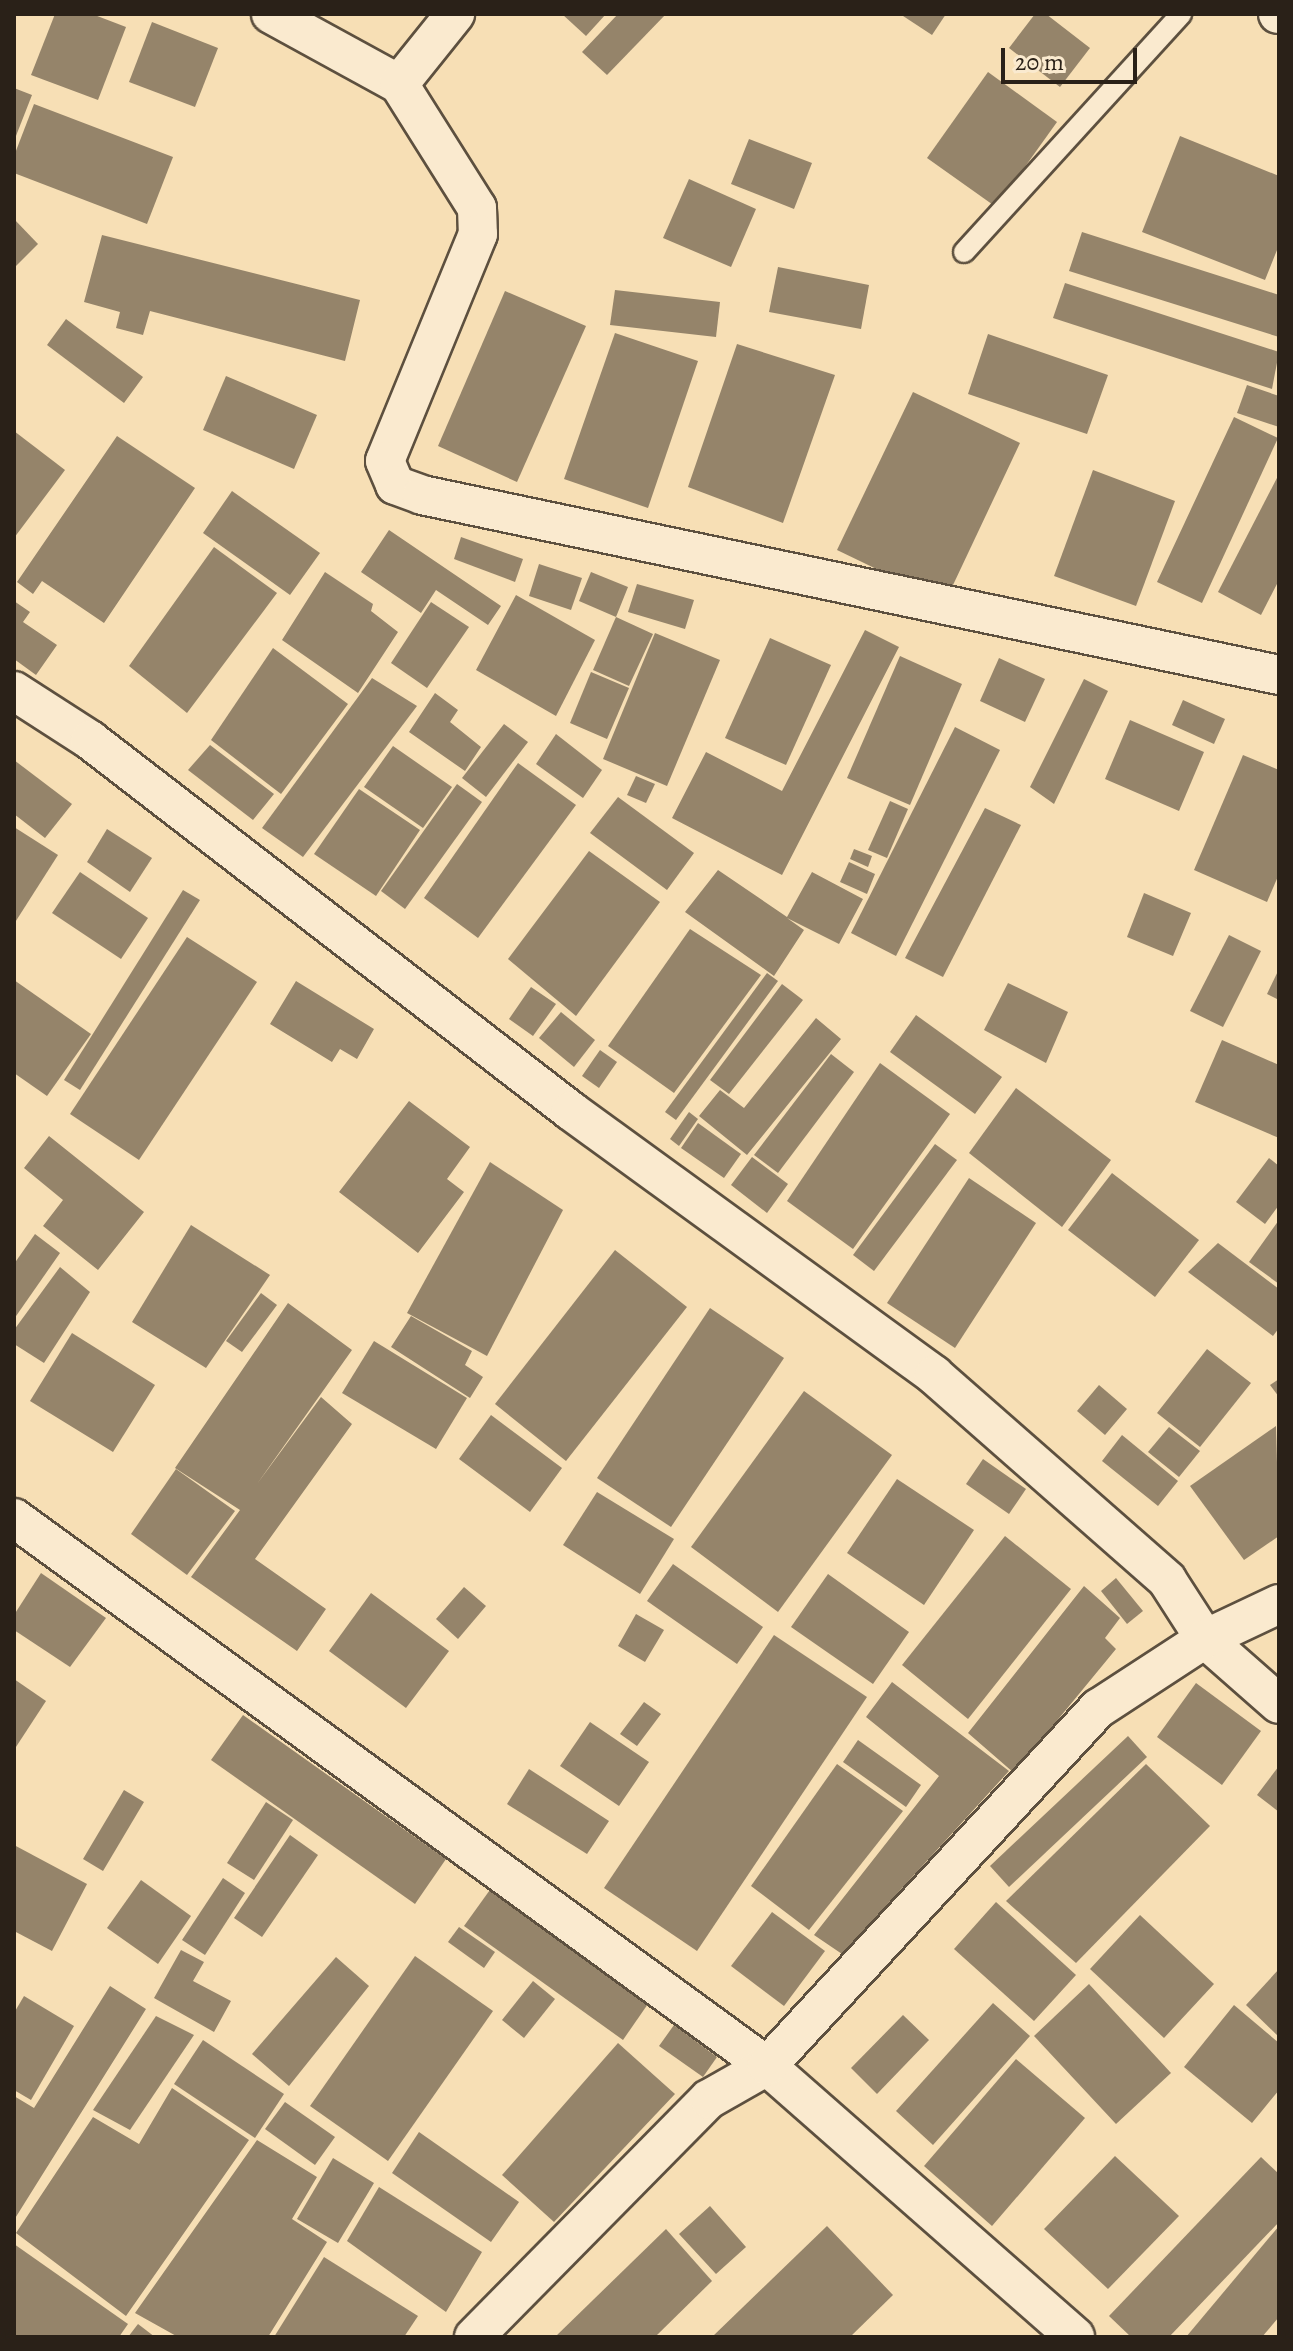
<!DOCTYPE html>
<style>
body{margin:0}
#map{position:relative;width:1293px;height:2351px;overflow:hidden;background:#f7dfb5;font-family:Alegreya,serif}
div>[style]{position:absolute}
.building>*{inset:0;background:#95846a}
.roads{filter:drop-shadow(2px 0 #5d503f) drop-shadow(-2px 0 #5d503f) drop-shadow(0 2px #5d503f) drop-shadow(0 -2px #5d503f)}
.service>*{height:20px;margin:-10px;padding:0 10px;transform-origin:10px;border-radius:10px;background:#faeacf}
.minor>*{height:38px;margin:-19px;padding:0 19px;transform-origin:19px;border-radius:19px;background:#faeacf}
span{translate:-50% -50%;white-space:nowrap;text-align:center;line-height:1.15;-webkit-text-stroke:8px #faeacf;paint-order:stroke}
.frame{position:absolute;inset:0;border:16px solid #2a2118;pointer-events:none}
.scale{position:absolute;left:1001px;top:48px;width:136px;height:36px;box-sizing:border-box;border:4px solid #2a2118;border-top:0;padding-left:10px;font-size:24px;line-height:28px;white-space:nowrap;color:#2a2118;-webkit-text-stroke:6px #faeacf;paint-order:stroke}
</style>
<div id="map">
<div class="building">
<div style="clip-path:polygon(55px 14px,92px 14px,126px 27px,98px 100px,31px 75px)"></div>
<div style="clip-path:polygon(562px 14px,606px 14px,586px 36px)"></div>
<div style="clip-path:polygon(618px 14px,666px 14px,607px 75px,582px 52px)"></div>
<div style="clip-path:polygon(900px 14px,946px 14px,932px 35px)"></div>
<div style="clip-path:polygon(1035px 14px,1046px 14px,1090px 48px,1060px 87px,1009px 48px)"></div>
<div style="clip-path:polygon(152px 22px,218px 48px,195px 107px,129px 82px)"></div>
<div style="clip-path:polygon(988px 72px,1057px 122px,996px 207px,927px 158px)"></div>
<div style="clip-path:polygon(14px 88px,32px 95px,14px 141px)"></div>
<div style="clip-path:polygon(34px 104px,173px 157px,147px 224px,14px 173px,14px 156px)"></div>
<div style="clip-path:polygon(1180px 136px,1279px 176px,1279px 245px,1265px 280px,1142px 232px)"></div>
<div style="clip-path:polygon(749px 139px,812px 163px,794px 209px,731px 184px)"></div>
<div style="clip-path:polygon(689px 179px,756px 209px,731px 267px,663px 238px)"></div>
<div style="clip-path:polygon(14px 219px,38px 244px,16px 266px,14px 264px)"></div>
<div style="clip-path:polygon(1082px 232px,1279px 295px,1279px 337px,1069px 271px)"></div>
<div style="clip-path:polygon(102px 235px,360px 300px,345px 361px,150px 311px,143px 335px,116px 328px,120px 312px,84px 302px)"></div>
<div style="clip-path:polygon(778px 267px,869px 285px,861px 329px,769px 312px)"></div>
<div style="clip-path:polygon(1065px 283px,1279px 352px,1272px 389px,1053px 318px)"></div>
<div style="clip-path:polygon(615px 290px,720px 302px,716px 337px,610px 325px)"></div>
<div style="clip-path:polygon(505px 291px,586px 326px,517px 482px,438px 446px)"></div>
<div style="clip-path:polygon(66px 319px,143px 377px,124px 403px,47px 345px)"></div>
<div style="clip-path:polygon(615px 333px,698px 361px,648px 508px,564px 479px)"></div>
<div style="clip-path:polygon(988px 334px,1108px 375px,1087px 434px,968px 394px)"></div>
<div style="clip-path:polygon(737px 344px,835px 375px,783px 523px,688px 487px)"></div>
<div style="clip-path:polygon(226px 376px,317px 415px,294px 469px,203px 430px)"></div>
<div style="clip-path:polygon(1247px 385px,1279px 396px,1279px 427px,1237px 413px)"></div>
<div style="clip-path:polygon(913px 392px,1020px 443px,945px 602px,837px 550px)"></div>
<div style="clip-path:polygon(1234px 417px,1278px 438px,1202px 603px,1157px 582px)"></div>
<div style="clip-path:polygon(14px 431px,65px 470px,14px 538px)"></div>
<div style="clip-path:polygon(117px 436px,195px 488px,104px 623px,42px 581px,33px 594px,17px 582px)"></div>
<div style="clip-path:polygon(1093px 470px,1175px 501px,1136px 606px,1054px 576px)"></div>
<div style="clip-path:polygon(1279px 474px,1279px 580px,1261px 615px,1218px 592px)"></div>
<div style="clip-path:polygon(232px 491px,320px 553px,290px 595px,203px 533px)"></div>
<div style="clip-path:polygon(389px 530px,501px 606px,488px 625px,436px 590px,421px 613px,361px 572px)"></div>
<div style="clip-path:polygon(461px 537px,523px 559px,515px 582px,454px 559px)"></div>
<div style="clip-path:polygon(214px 547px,277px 593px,187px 713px,129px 666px)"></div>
<div style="clip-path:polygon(539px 564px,582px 578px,571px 610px,529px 596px)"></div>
<div style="clip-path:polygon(325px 572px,373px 604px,371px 611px,398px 632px,358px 693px,282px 640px)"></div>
<div style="clip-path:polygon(591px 572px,628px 587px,616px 617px,579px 601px)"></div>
<div style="clip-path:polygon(637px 584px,694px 600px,685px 629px,628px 612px)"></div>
<div style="clip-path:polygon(516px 595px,595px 640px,556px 716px,476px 670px)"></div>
<div style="clip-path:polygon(14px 601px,30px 612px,23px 622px,57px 645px,36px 675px,14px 659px)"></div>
<div style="clip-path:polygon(431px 602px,469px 627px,427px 688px,391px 663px)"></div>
<div style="clip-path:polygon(616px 617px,653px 634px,629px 686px,593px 670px)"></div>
<div style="clip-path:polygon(865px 630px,899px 647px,782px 875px,672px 818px,706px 752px,782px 791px)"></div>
<div style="clip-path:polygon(655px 633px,720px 660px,667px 786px,603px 759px)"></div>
<div style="clip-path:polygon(770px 638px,831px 665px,786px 765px,725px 738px)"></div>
<div style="clip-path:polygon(273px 648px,348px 704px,281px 794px,211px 740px)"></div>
<div style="clip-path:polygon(900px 656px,962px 684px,910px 805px,847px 778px)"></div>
<div style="clip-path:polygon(999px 658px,1045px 679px,1025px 722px,980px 701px)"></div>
<div style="clip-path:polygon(591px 672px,629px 688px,607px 739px,570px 723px)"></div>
<div style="clip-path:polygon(372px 678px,417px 706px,303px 857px,262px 828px)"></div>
<div style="clip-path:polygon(1084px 679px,1108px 691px,1054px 804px,1030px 787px)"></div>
<div style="clip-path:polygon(435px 693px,458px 710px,450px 722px,481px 747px,465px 771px,409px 732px)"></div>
<div style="clip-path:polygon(1183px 700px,1225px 719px,1214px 744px,1172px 725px)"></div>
<div style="clip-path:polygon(1130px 720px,1204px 752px,1179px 811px,1105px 779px)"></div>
<div style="clip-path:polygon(504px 724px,528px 742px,486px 797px,462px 778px)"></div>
<div style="clip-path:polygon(955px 727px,1000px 750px,896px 956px,851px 933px)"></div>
<div style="clip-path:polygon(556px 734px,602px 770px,583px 798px,536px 764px)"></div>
<div style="clip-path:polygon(210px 745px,274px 794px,253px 820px,188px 770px)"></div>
<div style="clip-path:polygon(393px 746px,452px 787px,423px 828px,364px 787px)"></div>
<div style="clip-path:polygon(1243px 755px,1279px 770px,1279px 874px,1267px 902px,1194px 870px)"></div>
<div style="clip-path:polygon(14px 760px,72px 804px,45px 838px,14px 814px)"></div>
<div style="clip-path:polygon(518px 763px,576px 805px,478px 938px,424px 898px)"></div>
<div style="clip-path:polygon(636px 776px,655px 784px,646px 803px,627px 795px)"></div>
<div style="clip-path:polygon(457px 784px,482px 802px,405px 909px,381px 891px)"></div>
<div style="clip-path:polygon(359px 789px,420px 830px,376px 896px,314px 854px)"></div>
<div style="clip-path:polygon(618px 797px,694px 853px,667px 890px,590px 833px)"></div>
<div style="clip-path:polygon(890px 801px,908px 809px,887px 858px,868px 850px)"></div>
<div style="clip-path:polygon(985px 808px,1021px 825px,943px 977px,905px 958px)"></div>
<div style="clip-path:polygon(14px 827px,58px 855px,14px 924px)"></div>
<div style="clip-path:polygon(107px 829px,152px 858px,130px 892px,87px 862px)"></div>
<div style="clip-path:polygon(854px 849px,872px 856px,868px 867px,850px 859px)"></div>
<div style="clip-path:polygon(589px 851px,660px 902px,576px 1016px,508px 959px)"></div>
<div style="clip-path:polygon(849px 862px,875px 874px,867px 894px,840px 882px)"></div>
<div style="clip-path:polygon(718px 870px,787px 917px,812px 872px,863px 899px,839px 944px,787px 918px,804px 930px,774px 976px,685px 912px)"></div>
<div style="clip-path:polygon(80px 872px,148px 918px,121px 959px,52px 913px)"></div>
<div style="clip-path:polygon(183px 890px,200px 900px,80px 1090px,64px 1080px)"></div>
<div style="clip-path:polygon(1144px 893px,1191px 913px,1173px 956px,1127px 937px)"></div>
<div style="clip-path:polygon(690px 929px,761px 975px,674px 1093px,608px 1046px)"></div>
<div style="clip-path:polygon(1229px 935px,1261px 951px,1223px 1027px,1190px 1011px)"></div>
<div style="clip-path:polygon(187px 937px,257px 982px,139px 1160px,70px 1114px)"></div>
<div style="clip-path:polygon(1279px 969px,1279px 1000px,1267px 994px)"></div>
<div style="clip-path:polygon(767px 973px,778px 981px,676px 1120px,665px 1112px)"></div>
<div style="clip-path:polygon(14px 980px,91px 1034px,47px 1096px,14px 1073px)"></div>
<div style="clip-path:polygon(296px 981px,374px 1029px,357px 1059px,340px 1049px,332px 1062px,270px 1024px)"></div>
<div style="clip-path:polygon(1008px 983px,1068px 1012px,1046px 1063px,984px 1030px)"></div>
<div style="clip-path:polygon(782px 984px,803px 1000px,729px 1094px,710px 1080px)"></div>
<div style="clip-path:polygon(531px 987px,556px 1004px,533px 1036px,509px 1019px)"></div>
<div style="clip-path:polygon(561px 1012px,595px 1040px,574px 1067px,539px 1038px)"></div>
<div style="clip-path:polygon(916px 1015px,1002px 1077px,975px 1114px,890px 1052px)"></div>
<div style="clip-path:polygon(816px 1018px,841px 1039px,747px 1155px,699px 1116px,720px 1090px,744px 1108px)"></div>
<div style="clip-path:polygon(1222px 1040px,1279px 1065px,1279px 1138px,1195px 1102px)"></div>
<div style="clip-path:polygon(600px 1050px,617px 1062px,599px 1088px,582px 1076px)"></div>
<div style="clip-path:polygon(831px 1054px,854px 1072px,778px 1173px,754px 1155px)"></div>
<div style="clip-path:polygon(880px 1063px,950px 1114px,853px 1249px,787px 1201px)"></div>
<div style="clip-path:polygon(1016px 1088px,1111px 1160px,1062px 1227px,969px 1153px)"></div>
<div style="clip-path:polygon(409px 1101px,470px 1147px,447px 1179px,464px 1192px,418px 1253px,339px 1192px)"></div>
<div style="clip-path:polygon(689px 1112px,698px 1119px,679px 1146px,670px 1139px)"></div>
<div style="clip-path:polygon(698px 1123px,741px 1154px,724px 1178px,681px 1148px)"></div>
<div style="clip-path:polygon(49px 1136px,144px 1212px,98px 1270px,43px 1226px,63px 1200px,24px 1168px)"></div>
<div style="clip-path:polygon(935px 1144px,957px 1160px,874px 1271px,853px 1255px)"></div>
<div style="clip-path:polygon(752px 1157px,788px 1184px,767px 1213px,731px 1185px)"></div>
<div style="clip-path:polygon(1269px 1158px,1279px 1166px,1279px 1205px,1265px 1224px,1236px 1202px)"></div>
<div style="clip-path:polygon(490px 1162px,563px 1210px,487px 1356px,407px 1313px)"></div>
<div style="clip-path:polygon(1112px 1173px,1199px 1240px,1155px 1297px,1068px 1230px)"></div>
<div style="clip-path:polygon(969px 1178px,1036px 1223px,955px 1348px,887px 1303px)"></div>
<div style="clip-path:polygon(1279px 1220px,1279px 1284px,1249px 1262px)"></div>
<div style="clip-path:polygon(191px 1225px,270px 1275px,206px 1368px,132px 1322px)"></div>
<div style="clip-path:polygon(35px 1234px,60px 1253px,14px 1319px,14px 1264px)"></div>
<div style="clip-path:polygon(1218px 1243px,1279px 1289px,1279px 1328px,1273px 1336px,1188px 1272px)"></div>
<div style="clip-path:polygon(615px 1250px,687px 1307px,566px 1461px,495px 1404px)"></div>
<div style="clip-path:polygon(60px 1267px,90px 1292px,44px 1363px,14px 1344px,14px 1330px)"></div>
<div style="clip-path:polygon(261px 1293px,277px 1305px,242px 1352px,226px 1341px)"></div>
<div style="clip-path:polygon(288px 1303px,352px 1350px,257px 1484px,321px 1397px,352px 1424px,255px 1559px,326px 1609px,297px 1651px,191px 1577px,240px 1510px,175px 1468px)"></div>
<div style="clip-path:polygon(710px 1308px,784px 1358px,671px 1527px,597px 1478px)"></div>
<div style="clip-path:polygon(411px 1316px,472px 1351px,465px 1365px,483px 1377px,470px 1398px,391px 1347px)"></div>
<div style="clip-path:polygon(72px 1333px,155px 1385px,113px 1452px,30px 1401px)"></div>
<div style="clip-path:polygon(374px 1341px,467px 1398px,436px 1449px,342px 1393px)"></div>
<div style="clip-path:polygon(1207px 1349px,1251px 1383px,1200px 1447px,1157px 1413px)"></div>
<div style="clip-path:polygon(1279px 1379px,1279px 1397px,1270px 1385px)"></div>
<div style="clip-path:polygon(1099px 1385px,1127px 1409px,1105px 1435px,1077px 1411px)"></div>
<div style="clip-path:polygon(804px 1391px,892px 1455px,778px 1612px,691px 1547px)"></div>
<div style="clip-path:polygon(491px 1415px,562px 1468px,530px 1512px,459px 1459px)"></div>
<div style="clip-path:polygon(1276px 1426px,1279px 1536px,1244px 1560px,1190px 1486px)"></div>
<div style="clip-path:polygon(1169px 1427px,1200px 1451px,1179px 1477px,1148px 1452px)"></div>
<div style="clip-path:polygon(1122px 1435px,1178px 1481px,1158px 1506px,1102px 1461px)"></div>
<div style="clip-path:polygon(983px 1459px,1026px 1489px,1009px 1514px,966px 1484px)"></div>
<div style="clip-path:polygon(176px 1469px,235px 1511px,187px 1575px,131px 1534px)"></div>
<div style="clip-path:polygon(897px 1479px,974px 1530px,924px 1605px,847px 1553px)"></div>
<div style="clip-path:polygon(597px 1492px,674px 1539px,640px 1594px,563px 1545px)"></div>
<div style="clip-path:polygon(1005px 1536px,1071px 1589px,968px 1719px,902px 1665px)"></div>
<div style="clip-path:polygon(673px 1564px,763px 1627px,737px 1664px,647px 1601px)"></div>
<div style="clip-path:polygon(41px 1573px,106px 1618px,70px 1667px,14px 1630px,14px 1615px)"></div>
<div style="clip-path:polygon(828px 1574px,909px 1632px,873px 1684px,791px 1627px)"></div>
<div style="clip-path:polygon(1116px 1578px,1143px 1611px,1127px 1624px,1101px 1591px)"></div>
<div style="clip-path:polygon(1084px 1586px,1120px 1618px,1105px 1638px,1116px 1649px,1014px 1773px,968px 1733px)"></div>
<div style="clip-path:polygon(464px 1587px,486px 1606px,458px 1639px,436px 1619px)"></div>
<div style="clip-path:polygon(371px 1593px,449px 1651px,406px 1708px,329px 1651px)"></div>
<div style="clip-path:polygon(636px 1614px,664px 1630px,645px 1662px,618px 1646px)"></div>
<div style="clip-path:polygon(774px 1635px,867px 1697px,697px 1951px,604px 1888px)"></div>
<div style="clip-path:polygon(14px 1679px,46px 1701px,14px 1750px)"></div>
<div style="clip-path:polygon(892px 1682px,1009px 1771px,842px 1954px,814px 1935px,939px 1776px,866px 1717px)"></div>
<div style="clip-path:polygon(1196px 1683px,1261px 1731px,1222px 1785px,1157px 1737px)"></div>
<div style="clip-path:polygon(644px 1702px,661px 1714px,637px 1746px,620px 1734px)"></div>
<div style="clip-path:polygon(243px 1715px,446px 1859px,415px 1904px,211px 1760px)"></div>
<div style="clip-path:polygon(590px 1722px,649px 1762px,619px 1806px,560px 1766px)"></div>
<div style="clip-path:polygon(1128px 1736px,1147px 1757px,1009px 1887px,990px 1866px)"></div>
<div style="clip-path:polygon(858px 1740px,921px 1785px,906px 1807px,843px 1762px)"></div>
<div style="clip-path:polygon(837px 1764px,903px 1811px,809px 1930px,751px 1886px)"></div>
<div style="clip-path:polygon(1146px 1764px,1210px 1826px,1076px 1963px,1006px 1901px)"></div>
<div style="clip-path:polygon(1279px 1766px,1279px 1812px,1257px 1795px)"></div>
<div style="clip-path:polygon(529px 1769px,609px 1821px,587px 1854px,507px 1804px)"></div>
<div style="clip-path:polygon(124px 1790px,144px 1802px,103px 1871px,83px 1859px)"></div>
<div style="clip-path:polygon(266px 1802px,293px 1820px,254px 1880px,227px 1863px)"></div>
<div style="clip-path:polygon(290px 1835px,318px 1855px,262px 1937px,234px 1918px)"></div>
<div style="clip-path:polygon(14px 1845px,87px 1884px,52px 1951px,14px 1931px)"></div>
<div style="clip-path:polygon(223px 1878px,245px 1893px,205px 1955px,182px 1940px)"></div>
<div style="clip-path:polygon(141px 1880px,191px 1916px,158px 1964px,107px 1928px)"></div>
<div style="clip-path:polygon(492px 1887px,650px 2001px,623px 2040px,464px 1926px)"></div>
<div style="clip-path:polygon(996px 1902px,1076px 1975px,1034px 2021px,954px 1949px)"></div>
<div style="clip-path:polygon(772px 1912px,825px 1951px,784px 2006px,731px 1966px)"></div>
<div style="clip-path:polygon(1140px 1915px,1214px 1984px,1164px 2038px,1090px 1969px)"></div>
<div style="clip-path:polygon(459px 1927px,495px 1952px,484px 1968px,448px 1942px)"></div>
<div style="clip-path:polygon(181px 1950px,204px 1962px,193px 1981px,231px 2001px,214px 2032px,154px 1998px)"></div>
<div style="clip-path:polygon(415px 1956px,493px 2011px,388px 2161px,310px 2106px)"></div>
<div style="clip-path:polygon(336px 1957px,369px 1986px,289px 2086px,252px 2054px)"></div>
<div style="clip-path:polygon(1279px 1969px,1279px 2037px,1246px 2005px)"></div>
<div style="clip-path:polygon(533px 1981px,555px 1999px,524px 2038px,502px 2020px)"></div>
<div style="clip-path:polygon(1089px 1984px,1171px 2073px,1116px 2124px,1034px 2036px)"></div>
<div style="clip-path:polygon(110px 1986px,146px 2009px,14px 2220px,14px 2096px,34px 2108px)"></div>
<div style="clip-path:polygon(24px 1996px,74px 2026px,31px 2100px,14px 2090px,14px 2013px)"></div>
<div style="clip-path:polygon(993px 2003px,1030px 2036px,933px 2145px,896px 2111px)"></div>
<div style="clip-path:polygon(1234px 2005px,1279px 2043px,1279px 2090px,1252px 2123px,1184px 2067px)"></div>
<div style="clip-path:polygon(903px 2015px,929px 2040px,877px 2094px,851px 2068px)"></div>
<div style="clip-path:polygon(156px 2016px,194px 2035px,130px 2130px,93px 2110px)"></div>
<div style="clip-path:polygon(674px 2025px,717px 2057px,703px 2077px,659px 2046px)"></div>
<div style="clip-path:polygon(203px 2040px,284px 2094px,255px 2138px,174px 2084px)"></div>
<div style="clip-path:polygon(618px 2043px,675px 2094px,554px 2222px,502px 2175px)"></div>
<div style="clip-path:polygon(1016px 2059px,1085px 2118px,992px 2226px,924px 2166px)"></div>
<div style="clip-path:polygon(172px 2088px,249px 2140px,126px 2316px,16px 2233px,93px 2117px,139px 2144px)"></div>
<div style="clip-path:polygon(285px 2102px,335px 2137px,315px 2165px,265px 2129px)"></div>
<div style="clip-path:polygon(419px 2132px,519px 2202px,491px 2242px,392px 2173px)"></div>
<div style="clip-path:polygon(257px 2140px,317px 2177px,292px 2219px,327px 2242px,268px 2337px,178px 2337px,135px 2313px)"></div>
<div style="clip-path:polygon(1115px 2156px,1179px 2216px,1108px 2289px,1044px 2229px)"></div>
<div style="clip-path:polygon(1261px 2157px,1279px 2174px,1279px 2222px,1169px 2337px,1131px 2337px,1109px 2316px)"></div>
<div style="clip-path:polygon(333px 2158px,374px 2183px,338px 2243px,297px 2219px)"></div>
<div style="clip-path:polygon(379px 2187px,482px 2252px,446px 2312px,347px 2241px)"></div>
<div style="clip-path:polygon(710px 2206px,746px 2247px,716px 2274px,679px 2234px)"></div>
<div style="clip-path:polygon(827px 2226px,893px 2295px,850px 2337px,712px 2337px)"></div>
<div style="clip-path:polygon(1279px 2226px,1279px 2317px,1262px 2337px,1186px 2337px)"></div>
<div style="clip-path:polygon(666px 2229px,712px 2281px,655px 2337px,555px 2337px)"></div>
<div style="clip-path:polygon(14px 2244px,128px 2324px,119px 2337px,14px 2337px)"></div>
<div style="clip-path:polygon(324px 2257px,418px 2316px,404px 2337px,274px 2337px)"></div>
<div style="clip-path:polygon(138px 2324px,155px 2337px,128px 2337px)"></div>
</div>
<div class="roads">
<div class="service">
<div style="left:964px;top:252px;width:322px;rotate:-47.6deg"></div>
</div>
<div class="minor">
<div style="left:271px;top:14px;width:146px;rotate:28.7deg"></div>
<div style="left:399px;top:84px;width:146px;rotate:57.8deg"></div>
<div style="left:477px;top:208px;width:26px;rotate:88deg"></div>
<div style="left:478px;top:234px;width:245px;rotate:112.3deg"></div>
<div style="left:385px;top:461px;width:26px;rotate:67deg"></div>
<div style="left:395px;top:485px;width:29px;rotate:20deg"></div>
<div style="left:422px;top:495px;width:876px;rotate:11.86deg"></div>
<div style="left:1278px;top:14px;width:1px"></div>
<div style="left:399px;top:84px;width:90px;rotate:-51.3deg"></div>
<div style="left:14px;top:691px;width:90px;rotate:32.8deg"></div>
<div style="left:90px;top:740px;width:607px;rotate:37.64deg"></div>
<div style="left:571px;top:1111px;width:449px;rotate:36deg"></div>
<div style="left:934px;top:1375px;width:310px;rotate:41.3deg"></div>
<div style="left:1167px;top:1580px;width:70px;rotate:57.2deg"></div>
<div style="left:1205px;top:1639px;width:98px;rotate:41.3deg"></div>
<div style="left:14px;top:1518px;width:931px;rotate:36.05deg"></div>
<div style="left:767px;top:2066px;width:410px;rotate:41.3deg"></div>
<div style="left:474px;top:2337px;width:334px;rotate:-45.4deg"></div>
<div style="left:709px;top:2099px;width:67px;rotate:-29.6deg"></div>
<div style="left:767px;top:2066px;width:488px;rotate:-47.2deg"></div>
<div style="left:1099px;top:1708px;width:126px;rotate:-33.1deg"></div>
<div style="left:1205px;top:1639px;width:82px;rotate:-25.3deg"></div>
</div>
</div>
<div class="frame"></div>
<div class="scale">20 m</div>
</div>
